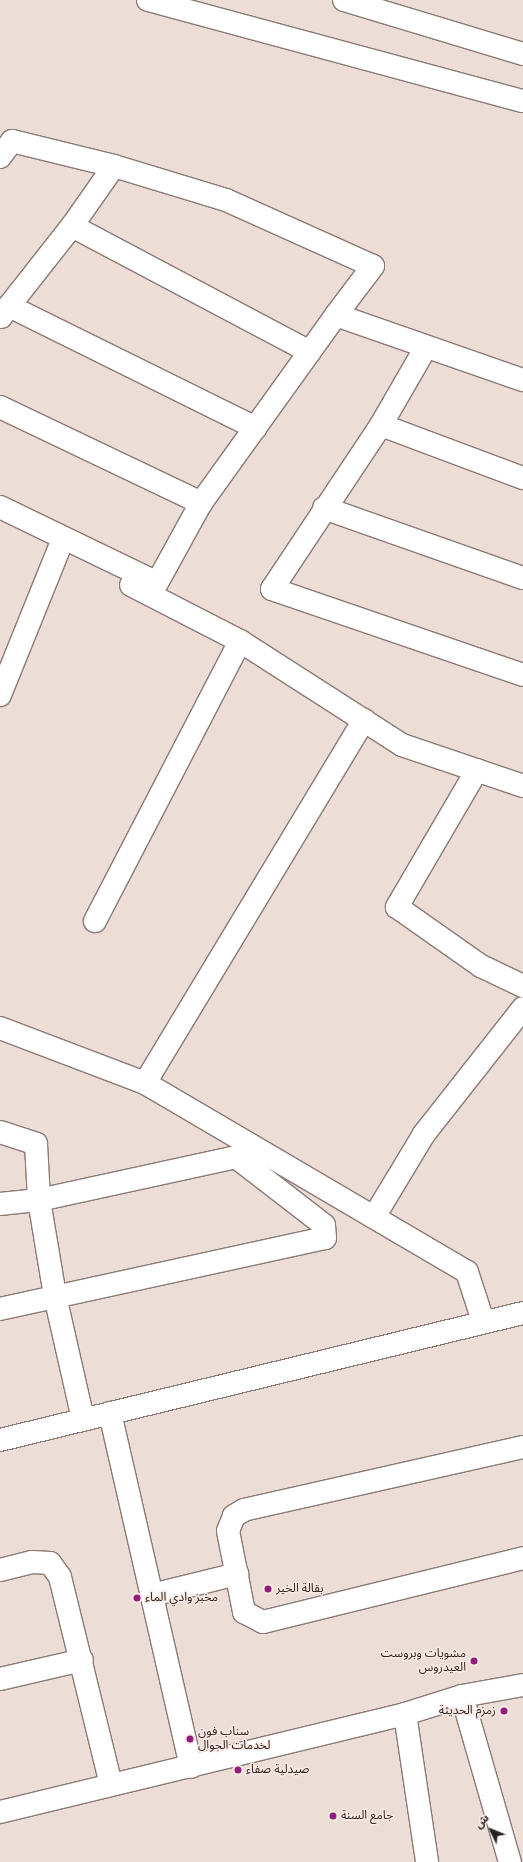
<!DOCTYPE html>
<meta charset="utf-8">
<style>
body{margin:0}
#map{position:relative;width:523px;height:1862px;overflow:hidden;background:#edddd7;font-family:Figtree,"Noto Sans Arabic",sans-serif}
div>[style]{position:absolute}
.roads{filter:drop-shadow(1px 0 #897a75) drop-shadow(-1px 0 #897a75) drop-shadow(0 1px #897a75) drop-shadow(0 -1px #897a75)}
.minor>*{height:22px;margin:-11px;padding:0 11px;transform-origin:11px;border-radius:11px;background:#fff}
.tertiary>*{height:22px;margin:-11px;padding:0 11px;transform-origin:11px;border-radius:11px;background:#fff}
.dots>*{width:11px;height:11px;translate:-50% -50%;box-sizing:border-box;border:2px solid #fbeae4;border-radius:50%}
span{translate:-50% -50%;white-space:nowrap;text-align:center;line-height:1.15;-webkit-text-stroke:3px #fbeae4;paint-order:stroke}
.poi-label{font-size:12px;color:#292321}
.left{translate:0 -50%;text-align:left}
.right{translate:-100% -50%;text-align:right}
.north{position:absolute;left:471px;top:1810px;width:40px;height:40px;-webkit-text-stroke:3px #fbeae4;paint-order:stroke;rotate:313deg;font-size:11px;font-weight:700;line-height:16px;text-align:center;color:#292321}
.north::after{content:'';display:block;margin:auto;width:14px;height:18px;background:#292321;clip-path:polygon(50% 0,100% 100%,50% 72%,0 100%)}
</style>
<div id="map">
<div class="roads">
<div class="minor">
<div style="left:0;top:157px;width:20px;rotate:-53deg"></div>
<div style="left:12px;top:141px;width:105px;rotate:13.8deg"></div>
<div style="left:72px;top:226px;width:73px;rotate:-55deg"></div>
<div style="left:114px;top:166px;width:117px;rotate:16.9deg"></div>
<div style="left:226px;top:200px;width:161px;rotate:24.2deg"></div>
<div style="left:373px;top:266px;width:61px;rotate:127.1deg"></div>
<div style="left:9px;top:306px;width:102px;rotate:-51.8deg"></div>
<div style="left:72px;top:226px;width:269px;rotate:27.9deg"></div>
<div style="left:1px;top:317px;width:14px;rotate:-54deg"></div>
<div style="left:9px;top:306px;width:275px;rotate:26.3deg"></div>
<div style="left:426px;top:347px;width:90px;rotate:120deg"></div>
<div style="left:381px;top:425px;width:197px;rotate:123.6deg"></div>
<div style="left:272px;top:589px;width:265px;rotate:18.9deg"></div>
<div style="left:0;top:407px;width:223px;rotate:25.5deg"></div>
<div style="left:381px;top:425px;width:152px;rotate:20.5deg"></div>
<div style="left:0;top:507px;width:174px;rotate:25.8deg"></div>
<div style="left:157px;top:583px;width:91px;rotate:-61.2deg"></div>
<div style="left:201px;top:503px;width:231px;rotate:-54.3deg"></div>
<div style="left:336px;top:315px;width:198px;rotate:19.2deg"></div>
<div style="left:324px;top:508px;width:211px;rotate:19.4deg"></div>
<div style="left:131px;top:585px;width:123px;rotate:27.2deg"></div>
<div style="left:240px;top:641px;width:193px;rotate:32.7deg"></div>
<div style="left:402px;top:745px;width:128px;rotate:18.7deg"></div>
<div style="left:0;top:695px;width:157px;rotate:-68deg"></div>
<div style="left:477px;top:770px;width:159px;rotate:120.3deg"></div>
<div style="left:397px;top:907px;width:103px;rotate:35.1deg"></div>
<div style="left:481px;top:966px;width:47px;rotate:25.5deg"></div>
<div style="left:95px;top:921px;width:315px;rotate:-62.6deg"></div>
<div style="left:0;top:1028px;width:155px;rotate:20.8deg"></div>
<div style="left:145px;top:1083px;width:373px;rotate:30.4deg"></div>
<div style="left:467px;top:1272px;width:52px;rotate:71.9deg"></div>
<div style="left:145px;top:1083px;width:424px;rotate:-58.9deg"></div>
<div style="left:0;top:1132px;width:38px;rotate:18deg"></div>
<div style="left:36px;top:1144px;width:56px;rotate:86.9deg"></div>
<div style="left:39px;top:1200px;width:202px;rotate:-12.3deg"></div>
<div style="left:236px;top:1157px;width:111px;rotate:37.7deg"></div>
<div style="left:324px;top:1225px;width:13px;rotate:86deg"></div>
<div style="left:325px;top:1238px;width:333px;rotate:167.7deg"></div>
<div style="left:0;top:1204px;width:39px;rotate:-6deg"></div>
<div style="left:39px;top:1200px;width:97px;rotate:80.5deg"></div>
<div style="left:55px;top:1296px;width:126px;rotate:77.2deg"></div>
<div style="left:374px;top:1217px;width:97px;rotate:-58.9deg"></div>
<div style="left:424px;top:1134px;width:160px;rotate:-51.8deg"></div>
<div style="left:110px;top:1413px;width:363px;rotate:77.1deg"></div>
<div style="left:523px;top:1447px;width:286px;rotate:167.3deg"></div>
<div style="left:244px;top:1510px;width:12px;rotate:149deg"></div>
<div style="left:234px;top:1516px;width:16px;rotate:112deg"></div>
<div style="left:228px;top:1531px;width:83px;rotate:78.8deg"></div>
<div style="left:244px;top:1612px;width:21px;rotate:28deg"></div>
<div style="left:263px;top:1622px;width:268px;rotate:-13.8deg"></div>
<div style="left:0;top:1570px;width:33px;rotate:-14deg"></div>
<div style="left:32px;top:1562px;width:18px;rotate:3deg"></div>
<div style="left:50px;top:1563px;width:17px;rotate:54deg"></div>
<div style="left:60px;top:1577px;width:214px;rotate:76.2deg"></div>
<div style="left:152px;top:1595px;width:88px;rotate:-13.9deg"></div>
<div style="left:0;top:1679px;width:84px;rotate:-13deg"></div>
<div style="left:462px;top:1696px;width:173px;rotate:73.9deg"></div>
<div style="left:405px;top:1714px;width:150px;rotate:81.5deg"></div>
<div style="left:0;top:1812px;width:417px;rotate:-13.6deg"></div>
<div style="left:405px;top:1714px;width:60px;rotate:-17.5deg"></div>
<div style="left:462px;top:1696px;width:62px;rotate:-10.2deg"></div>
</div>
<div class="tertiary">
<div style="left:148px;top:0;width:388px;rotate:15.1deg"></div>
<div style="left:344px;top:0;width:187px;rotate:16.8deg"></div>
<div style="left:0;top:1440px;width:538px;rotate:-13.65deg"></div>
</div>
</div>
<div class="dots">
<div style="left:268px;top:1589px;background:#911c7b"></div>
<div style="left:137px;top:1598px;background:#911c7b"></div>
<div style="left:474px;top:1661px;background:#911c7b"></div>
<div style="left:504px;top:1711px;background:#911c7b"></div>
<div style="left:190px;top:1739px;background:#911c7b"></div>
<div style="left:238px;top:1770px;background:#911c7b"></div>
<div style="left:333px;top:1816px;background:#911c7b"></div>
</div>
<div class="poi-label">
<span class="left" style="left:276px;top:1589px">بقالة الخير</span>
<span class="left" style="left:145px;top:1598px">مخبز وادي الماء</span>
<span class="right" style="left:466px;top:1661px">مشويات وبروست<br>العيدروس</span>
<span class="right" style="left:496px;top:1711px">زمزم الحديثة</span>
<span class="left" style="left:198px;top:1739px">سناب فون<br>لخدمات الجوال</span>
<span class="left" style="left:246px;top:1770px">صيدلية صفاء</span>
<span class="left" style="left:341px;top:1816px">جامع السنة</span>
</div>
<div class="north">ش</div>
</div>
